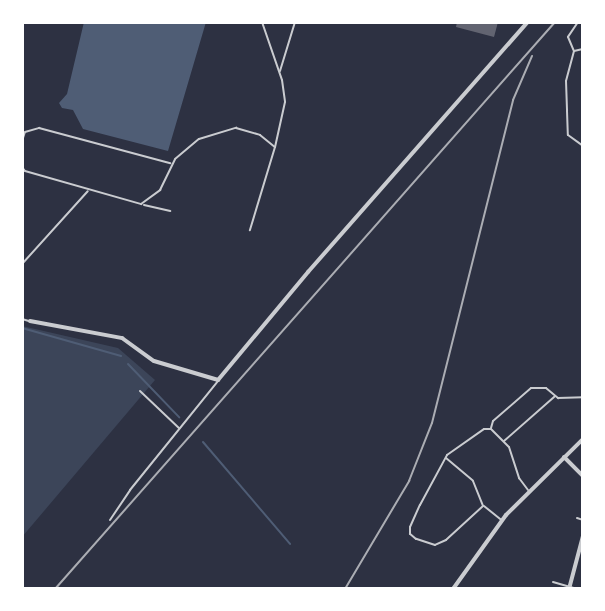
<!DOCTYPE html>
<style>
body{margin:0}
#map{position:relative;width:605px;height:611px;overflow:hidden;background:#2d3142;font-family:"Archivo Narrow",sans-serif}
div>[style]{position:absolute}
.green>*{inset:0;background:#3c4559}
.water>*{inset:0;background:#4f5d75}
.stream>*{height:2px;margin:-1px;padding:0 1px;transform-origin:1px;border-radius:1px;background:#4f5d75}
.building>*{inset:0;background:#626471}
.service>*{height:2px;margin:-1px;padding:0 1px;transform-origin:1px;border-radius:1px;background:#caccd0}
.minor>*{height:4px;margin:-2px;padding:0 2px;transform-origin:2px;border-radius:2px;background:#caccd0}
.rail>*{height:2px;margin:-1px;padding:0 1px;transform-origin:1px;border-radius:1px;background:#abadb3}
span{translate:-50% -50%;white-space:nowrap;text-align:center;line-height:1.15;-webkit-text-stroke:6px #fff;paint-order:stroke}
.frame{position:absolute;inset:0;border:24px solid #fff;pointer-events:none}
</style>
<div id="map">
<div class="green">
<div style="clip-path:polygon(22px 326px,118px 348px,155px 380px,22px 537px)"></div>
</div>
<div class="water">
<div style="clip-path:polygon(84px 22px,206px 22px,168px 151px,83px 129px,73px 110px,62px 108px,59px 103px,67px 94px)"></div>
</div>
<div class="stream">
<div style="left:22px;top:328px;width:103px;rotate:15.8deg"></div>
<div style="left:128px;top:364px;width:74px;rotate:46.1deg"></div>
<div style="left:203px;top:442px;width:134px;rotate:49.5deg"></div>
</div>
<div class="building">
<div style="clip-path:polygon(457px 22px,498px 22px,494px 37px,456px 27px)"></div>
</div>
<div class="service">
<div style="left:262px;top:22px;width:61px;rotate:71deg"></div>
<div style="left:282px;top:80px;width:22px;rotate:82deg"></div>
<div style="left:285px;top:102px;width:46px;rotate:102.5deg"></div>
<div style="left:578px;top:22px;width:18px;rotate:124deg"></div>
<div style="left:568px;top:37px;width:15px;rotate:67deg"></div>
<div style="left:574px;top:51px;width:31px;rotate:105deg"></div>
<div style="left:566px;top:81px;width:30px;rotate:88deg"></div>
<div style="left:567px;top:111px;width:24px;rotate:88deg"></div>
<div style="left:568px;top:135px;width:19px;rotate:36deg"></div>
<div style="left:574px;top:51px;width:9px;rotate:-13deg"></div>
<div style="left:280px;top:71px;width:51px;rotate:-73deg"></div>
<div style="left:22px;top:141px;width:9px;rotate:-72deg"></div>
<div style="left:25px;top:132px;width:15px;rotate:-16deg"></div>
<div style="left:39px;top:128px;width:136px;rotate:15deg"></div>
<div style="left:22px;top:167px;width:5px;rotate:53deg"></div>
<div style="left:25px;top:171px;width:121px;rotate:15.9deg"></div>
<div style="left:141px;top:204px;width:24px;rotate:-36deg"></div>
<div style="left:160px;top:190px;width:34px;rotate:-64deg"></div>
<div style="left:175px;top:159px;width:31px;rotate:-40deg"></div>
<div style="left:199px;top:139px;width:39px;rotate:-17deg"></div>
<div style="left:236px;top:128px;width:25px;rotate:16deg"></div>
<div style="left:260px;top:135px;width:19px;rotate:39deg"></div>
<div style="left:275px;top:147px;width:87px;rotate:106.8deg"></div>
<div style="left:144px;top:205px;width:27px;rotate:13deg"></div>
<div style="left:22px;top:264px;width:98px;rotate:-47.9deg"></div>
<div style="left:22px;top:319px;width:7px;rotate:16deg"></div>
<div style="left:140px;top:391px;width:54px;rotate:43.5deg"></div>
<div style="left:491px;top:428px;width:7px;rotate:-74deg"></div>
<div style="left:493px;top:421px;width:50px;rotate:-41deg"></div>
<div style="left:531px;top:388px;width:15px"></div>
<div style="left:546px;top:388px;width:16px;rotate:40deg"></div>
<div style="left:558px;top:398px;width:25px;rotate:-2deg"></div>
<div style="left:504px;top:441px;width:67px;rotate:-41.3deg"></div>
<div style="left:446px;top:458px;width:35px;rotate:40deg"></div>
<div style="left:473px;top:481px;width:27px;rotate:68deg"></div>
<div style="left:483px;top:506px;width:50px;rotate:137.4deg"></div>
<div style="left:446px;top:540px;width:12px;rotate:156deg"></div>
<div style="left:435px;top:545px;width:20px;rotate:-162deg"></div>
<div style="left:416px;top:539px;width:8px;rotate:-140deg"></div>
<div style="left:410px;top:534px;width:7px;rotate:-90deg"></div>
<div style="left:410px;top:527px;width:24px;rotate:-66deg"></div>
<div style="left:420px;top:505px;width:57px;rotate:-61.6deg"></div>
<div style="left:447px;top:455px;width:45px;rotate:-35.1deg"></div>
<div style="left:484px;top:429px;width:7px"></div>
<div style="left:491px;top:429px;width:25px;rotate:45deg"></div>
<div style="left:509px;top:447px;width:33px;rotate:72deg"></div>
<div style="left:519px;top:478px;width:15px;rotate:53deg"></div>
<div style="left:484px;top:506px;width:22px;rotate:39deg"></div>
<div style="left:577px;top:518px;width:6px;rotate:18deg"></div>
<div style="left:110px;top:520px;width:36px;rotate:-56deg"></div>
<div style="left:130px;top:490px;width:140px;rotate:-51.1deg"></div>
<div style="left:553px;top:582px;width:26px;rotate:16deg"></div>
</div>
<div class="minor">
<div style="left:30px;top:321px;width:94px;rotate:10.5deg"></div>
<div style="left:122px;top:338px;width:39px;rotate:36deg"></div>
<div style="left:154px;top:361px;width:67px;rotate:16.5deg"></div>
<div style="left:218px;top:380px;width:141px;rotate:-50.2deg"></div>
<div style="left:308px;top:272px;width:333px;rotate:-48.7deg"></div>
<div style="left:564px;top:457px;width:27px;rotate:45deg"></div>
<div style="left:453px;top:589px;width:91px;rotate:-54.4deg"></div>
<div style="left:506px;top:515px;width:108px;rotate:-44.6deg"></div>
<div style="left:569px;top:589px;width:55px;rotate:-75.2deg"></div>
</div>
<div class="rail">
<div style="left:55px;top:589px;width:756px;rotate:-48.59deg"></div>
<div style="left:345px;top:589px;width:126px;rotate:-59.3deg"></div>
<div style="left:409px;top:481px;width:62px;rotate:-68.4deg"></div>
<div style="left:432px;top:423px;width:333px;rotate:-75.9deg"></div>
<div style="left:513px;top:100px;width:48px;rotate:-66.6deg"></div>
</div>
<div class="frame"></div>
</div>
